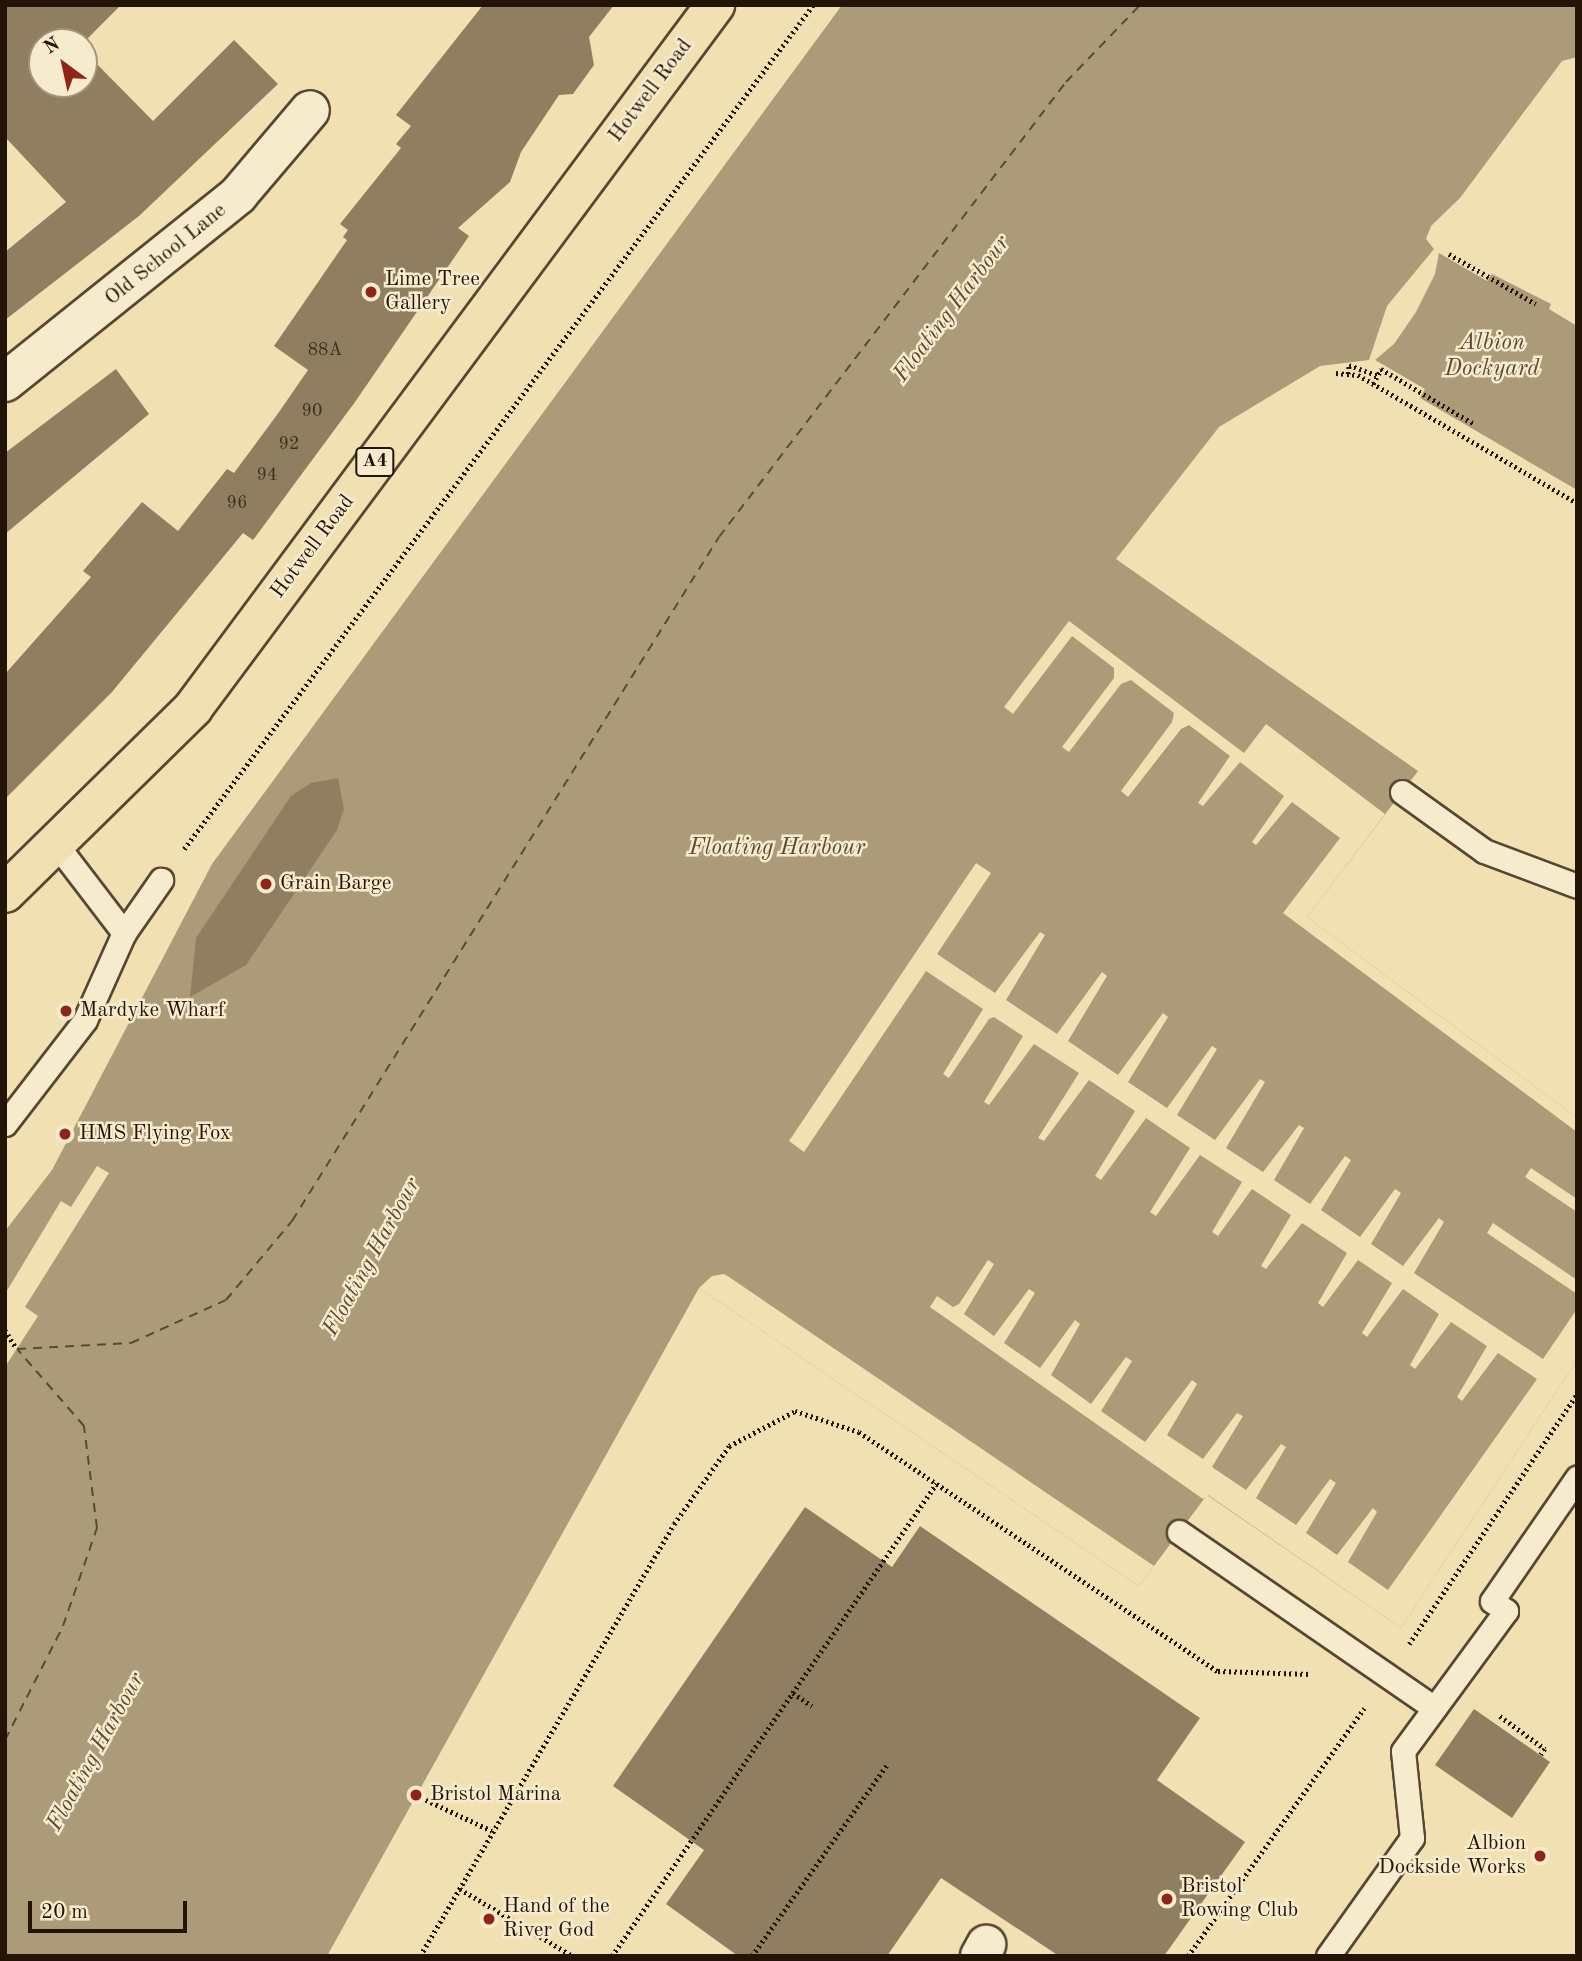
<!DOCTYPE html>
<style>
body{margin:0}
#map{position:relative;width:1582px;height:1961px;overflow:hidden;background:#f1e0b2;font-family:"Old Standard TT",serif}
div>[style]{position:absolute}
.water>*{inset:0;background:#ab9b78}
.pier>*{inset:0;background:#f1e0b2}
.ferry>*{height:2px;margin-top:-1px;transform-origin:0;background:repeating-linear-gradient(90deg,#5a4a34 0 9px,transparent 0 16px)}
.building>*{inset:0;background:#8f7e60}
.path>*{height:4.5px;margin-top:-2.25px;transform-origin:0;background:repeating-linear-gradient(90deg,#241407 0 2px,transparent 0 5.5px)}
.roads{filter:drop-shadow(2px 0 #574732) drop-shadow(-2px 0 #574732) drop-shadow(0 2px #574732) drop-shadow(0 -2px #574732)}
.lane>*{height:23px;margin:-11.5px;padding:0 11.5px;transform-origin:11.5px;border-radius:11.5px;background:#f6ebcd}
.street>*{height:38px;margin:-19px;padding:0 19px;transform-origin:19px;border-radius:19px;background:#f6ebcd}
.primary>*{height:38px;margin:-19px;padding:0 19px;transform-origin:19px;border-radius:19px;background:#f1e0b2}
.dots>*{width:19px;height:19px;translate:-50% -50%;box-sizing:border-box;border:4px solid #f6ebcd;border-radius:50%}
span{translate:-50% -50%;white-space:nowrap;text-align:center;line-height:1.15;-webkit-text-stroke:5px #f6ebcd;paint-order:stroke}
.number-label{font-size:18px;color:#3f2e1d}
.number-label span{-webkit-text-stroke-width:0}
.shield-label span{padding:2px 5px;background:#f6ebcd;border:2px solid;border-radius:5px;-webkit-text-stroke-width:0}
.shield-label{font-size:19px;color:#241407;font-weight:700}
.street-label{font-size:21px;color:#241407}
.poi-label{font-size:21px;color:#241407}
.left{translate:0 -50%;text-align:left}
.right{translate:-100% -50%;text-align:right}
.water-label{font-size:23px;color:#5a4a34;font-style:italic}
.frame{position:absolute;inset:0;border:7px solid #241407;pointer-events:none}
.north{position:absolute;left:28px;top:28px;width:70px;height:70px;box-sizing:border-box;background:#f6ebcd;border:2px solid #a2957e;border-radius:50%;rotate:327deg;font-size:19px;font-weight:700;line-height:28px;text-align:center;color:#241407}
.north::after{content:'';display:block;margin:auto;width:24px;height:32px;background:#8f2418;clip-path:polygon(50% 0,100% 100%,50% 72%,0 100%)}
.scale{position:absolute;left:28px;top:1901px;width:159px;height:32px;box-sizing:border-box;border:4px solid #241407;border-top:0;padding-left:9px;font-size:21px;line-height:24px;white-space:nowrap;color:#241407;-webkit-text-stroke:5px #f6ebcd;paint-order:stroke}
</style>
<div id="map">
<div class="water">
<div style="clip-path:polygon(842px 5px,1577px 5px,1577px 57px,1562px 61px,1460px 198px,1431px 226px,1426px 239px,1434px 249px,1387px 306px,1369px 360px,1320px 366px,1219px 427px,1116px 559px,1418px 771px,1307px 917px,1577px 1118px,1577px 1360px,1401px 1628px,1207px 1495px,1139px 1586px,699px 1288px,327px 1956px,5px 1956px,5px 1231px,52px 1170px,212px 864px)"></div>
<div style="clip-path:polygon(1439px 253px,1487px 281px,1492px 274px,1551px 304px,1549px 309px,1577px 326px,1577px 490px,1420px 398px,1425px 389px,1375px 360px,1394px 344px,1416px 312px,1435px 274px)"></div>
</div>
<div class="pier">
<div style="clip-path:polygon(1069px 621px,1244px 753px,1266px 724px,1385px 814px,1307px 917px,1577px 1118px,1577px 1132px,1283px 913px,1340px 838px,1292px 802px,1256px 845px,1252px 842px,1284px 796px,1240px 762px,1203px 806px,1198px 803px,1230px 756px,1189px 725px,1181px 729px,1128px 797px,1121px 791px,1172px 722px,1174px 713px,1131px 680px,1121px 684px,1069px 752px,1062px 747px,1114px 678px,1114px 668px,1072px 636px,1013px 714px,1004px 707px)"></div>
<div style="clip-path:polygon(976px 863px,991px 873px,937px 954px,995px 993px,1040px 932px,1045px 935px,1006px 1000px,1057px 1034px,1102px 972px,1107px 976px,1068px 1041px,1118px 1075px,1163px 1013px,1168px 1017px,1128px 1082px,1167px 1108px,1212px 1046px,1217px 1049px,1177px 1115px,1215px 1140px,1260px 1079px,1265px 1082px,1226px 1148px,1263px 1172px,1299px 1125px,1304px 1128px,1274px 1180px,1310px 1204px,1345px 1156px,1351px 1160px,1321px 1210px,1360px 1237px,1395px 1189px,1401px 1193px,1371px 1244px,1403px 1266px,1439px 1218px,1444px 1222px,1414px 1273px,1543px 1359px,1577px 1309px,1577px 1360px,1401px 1628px,1208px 1495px,1203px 1499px,930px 1307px,937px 1296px,953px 1307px,959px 1304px,988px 1260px,994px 1264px,964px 1314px,994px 1336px,1029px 1289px,1035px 1293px,1004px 1343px,1040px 1368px,1075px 1320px,1080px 1324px,1051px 1375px,1091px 1404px,1126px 1357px,1132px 1361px,1101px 1411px,1145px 1442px,1192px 1380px,1197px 1384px,1167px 1435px,1203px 1459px,1237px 1413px,1243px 1416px,1212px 1467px,1246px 1490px,1281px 1444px,1286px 1447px,1256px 1498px,1296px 1525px,1330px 1479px,1336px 1483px,1306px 1533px,1337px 1555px,1373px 1508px,1377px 1512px,1348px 1562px,1388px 1590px,1537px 1379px,1498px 1353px,1462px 1401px,1457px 1397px,1487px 1346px,1451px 1322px,1415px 1369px,1410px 1365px,1439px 1314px,1403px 1289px,1367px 1337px,1362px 1333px,1392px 1283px,1358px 1260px,1323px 1307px,1318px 1303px,1347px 1253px,1302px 1223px,1266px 1269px,1261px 1266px,1291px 1215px,1252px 1189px,1218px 1236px,1212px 1232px,1242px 1182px,1200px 1155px,1156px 1216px,1150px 1212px,1190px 1148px,1146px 1118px,1101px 1180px,1095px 1176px,1135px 1111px,1089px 1080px,1044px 1141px,1038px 1138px,1079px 1073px,1034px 1044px,989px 1105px,984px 1102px,1023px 1036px,994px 1017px,989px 1019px,949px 1078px,943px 1074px,983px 1009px,926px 971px,804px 1152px,789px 1141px)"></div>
<div style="clip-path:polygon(97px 1166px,109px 1173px,25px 1307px,38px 1316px,5px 1367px,5px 1294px,61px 1201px,71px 1207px)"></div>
<div style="clip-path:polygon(1531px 1168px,1577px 1199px,1577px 1212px,1525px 1177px)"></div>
<div style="clip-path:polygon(1493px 1223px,1577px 1280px,1577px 1294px,1487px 1233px)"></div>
<div style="clip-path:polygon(724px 1274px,729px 1277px,1154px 1566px,1139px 1586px,699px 1288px,712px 1276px)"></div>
</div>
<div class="ferry">
<div style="left:17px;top:1349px;width:114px;rotate:-3deg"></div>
<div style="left:131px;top:1343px;width:104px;rotate:-24.4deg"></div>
<div style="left:226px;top:1300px;width:103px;rotate:-50.1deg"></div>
<div style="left:292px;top:1221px;width:806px;rotate:-58.02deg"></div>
<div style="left:719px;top:537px;width:572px;rotate:-52.67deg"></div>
<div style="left:1066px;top:82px;width:107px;rotate:-46.1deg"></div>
<div style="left:5px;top:1740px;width:128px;rotate:-63deg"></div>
<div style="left:63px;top:1626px;width:104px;rotate:-70.9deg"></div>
<div style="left:97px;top:1528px;width:103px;rotate:-97.3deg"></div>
<div style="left:84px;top:1426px;width:101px;rotate:-131deg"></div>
</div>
<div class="building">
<div style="clip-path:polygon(5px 5px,121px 5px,84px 42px,42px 42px,42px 84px,84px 84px,84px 51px,153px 121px,234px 40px,278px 84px,139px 216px,5px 320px,5px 252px,66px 202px,5px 137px)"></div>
<div style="clip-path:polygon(483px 5px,614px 5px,589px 37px,594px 65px,573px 94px,559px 95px,521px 152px,510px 182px,458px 228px,469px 236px,355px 402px,253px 540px,243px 533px,112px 692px,5px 799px,5px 674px,91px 577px,83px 571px,142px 502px,178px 531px,227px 469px,234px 473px,279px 412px,308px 370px,274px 346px,347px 240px,343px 237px,348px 230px,340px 224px,401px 148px,396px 144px,411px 126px,396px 115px)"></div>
<div style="clip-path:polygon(116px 369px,149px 414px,5px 534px,5px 453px)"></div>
<div style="clip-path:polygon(338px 778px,344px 809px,337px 830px,246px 965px,190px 997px,196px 938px,291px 796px,311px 783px)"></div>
<div style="clip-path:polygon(805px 1507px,892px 1567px,920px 1526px,1200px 1718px,1157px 1780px,1245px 1842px,1164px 1956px,1059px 1956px,941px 1878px,887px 1956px,738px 1956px,666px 1904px,704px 1850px,613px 1786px)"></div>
<div style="clip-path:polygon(1474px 1709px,1550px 1762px,1512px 1818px,1435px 1765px)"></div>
</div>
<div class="path">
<div style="left:1449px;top:254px;width:100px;rotate:29.9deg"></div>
<div style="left:1336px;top:373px;width:22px;rotate:5deg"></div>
<div style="left:1358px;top:375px;width:254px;rotate:30.3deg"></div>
<div style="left:1348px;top:374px;width:9px;rotate:-84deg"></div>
<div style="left:1349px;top:365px;width:30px;rotate:20deg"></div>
<div style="left:1373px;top:384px;width:17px;rotate:-62deg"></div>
<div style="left:1381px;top:369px;width:108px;rotate:30.6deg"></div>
<div style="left:184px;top:849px;width:1053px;rotate:-53.3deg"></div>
<div style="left:5px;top:1330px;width:22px;rotate:58deg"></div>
<div style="left:1409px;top:1644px;width:301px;rotate:-56.1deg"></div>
<div style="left:793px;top:1693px;width:23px;rotate:34deg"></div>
<div style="left:1500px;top:1716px;width:56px;rotate:36.3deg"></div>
<div style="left:1545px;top:1749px;width:7px;rotate:124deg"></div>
<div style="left:416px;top:1795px;width:84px;rotate:25.3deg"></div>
<div style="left:460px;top:1889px;width:131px;rotate:30.7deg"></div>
<div style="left:420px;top:1956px;width:501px;rotate:-59.55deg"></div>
<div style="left:674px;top:1524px;width:95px;rotate:-54.8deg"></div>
<div style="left:729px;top:1446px;width:75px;rotate:-27.9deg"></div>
<div style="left:795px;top:1411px;width:67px;rotate:18.2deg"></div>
<div style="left:859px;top:1432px;width:431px;rotate:33.7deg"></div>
<div style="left:1218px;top:1671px;width:93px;rotate:1.8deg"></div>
<div style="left:612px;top:1956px;width:573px;rotate:-55.53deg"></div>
<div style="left:752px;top:1956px;width:236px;rotate:-54.8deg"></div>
<div style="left:1188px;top:1956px;width:304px;rotate:-54.6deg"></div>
</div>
<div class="roads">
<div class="lane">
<div style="left:1402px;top:792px;width:101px;rotate:35.7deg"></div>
<div style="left:1484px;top:851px;width:99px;rotate:20.6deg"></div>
<div style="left:56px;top:844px;width:112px;rotate:52.6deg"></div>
<div style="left:5px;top:1124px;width:131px;rotate:-52.4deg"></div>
<div style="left:85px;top:1020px;width:95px;rotate:-65.9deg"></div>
<div style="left:124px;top:933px;width:65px;rotate:-55.1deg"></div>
<div style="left:1179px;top:1532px;width:310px;rotate:34.6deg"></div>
<div style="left:1328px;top:1956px;width:145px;rotate:-54.6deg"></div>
<div style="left:1412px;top:1838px;width:87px;rotate:-95.9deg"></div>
<div style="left:1403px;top:1751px;width:174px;rotate:-53.7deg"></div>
<div style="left:1506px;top:1611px;width:17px;rotate:-144deg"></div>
<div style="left:1492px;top:1601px;width:150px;rotate:-55.4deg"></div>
</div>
<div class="street">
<div style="left:5px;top:382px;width:299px;rotate:-38.7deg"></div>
<div style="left:238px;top:195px;width:111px;rotate:-49.7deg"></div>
<div style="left:980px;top:1956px;width:13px;rotate:-61deg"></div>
</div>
<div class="primary">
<div style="left:5px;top:893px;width:264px;rotate:-44.5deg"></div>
<div style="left:193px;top:708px;width:876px;rotate:-53.4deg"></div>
</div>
</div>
<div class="dots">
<div style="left:371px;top:292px;background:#8f2418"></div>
<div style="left:266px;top:884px;background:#8f2418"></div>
<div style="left:66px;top:1011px;background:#8f2418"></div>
<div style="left:65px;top:1134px;background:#8f2418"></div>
<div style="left:416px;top:1795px;background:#8f2418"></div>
<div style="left:1540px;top:1856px;background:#8f2418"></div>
<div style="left:1167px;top:1899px;background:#8f2418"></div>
<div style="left:489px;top:1919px;background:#8f2418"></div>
</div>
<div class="number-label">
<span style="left:325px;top:350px">88A</span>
<span style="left:312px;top:411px">90</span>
<span style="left:289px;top:444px">92</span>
<span style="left:267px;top:475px">94</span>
<span style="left:237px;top:503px">96</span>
</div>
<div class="shield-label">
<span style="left:375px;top:462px">A4</span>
</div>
<div class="street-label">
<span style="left:651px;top:91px;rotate:-53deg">Hotwell Road</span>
<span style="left:166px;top:255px;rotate:-39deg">Old School Lane</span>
<span style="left:313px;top:547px;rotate:-53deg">Hotwell Road</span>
</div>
<div class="poi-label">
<span class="left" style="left:385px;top:292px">Lime Tree<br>Gallery</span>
<span class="left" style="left:280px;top:884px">Grain Barge</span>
<span class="left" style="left:80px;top:1011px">Mardyke Wharf</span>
<span class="left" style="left:79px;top:1134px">HMS Flying Fox</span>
<span class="left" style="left:430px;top:1795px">Bristol Marina</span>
<span class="right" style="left:1526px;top:1856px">Albion<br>Dockside Works</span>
<span class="left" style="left:1181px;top:1899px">Bristol<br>Rowing Club</span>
<span class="left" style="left:503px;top:1919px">Hand of the<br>River God</span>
</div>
<div class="water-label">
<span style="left:952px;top:309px;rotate:-53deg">Floating Harbour</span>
<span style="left:1492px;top:356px">Albion<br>Dockyard</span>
<span style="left:777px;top:848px">Floating Harbour</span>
<span style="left:372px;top:1257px;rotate:-61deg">Floating Harbour</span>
<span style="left:96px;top:1752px;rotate:-61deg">Floating Harbour</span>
</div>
<div class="frame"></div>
<div class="north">N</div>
<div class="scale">20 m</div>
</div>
